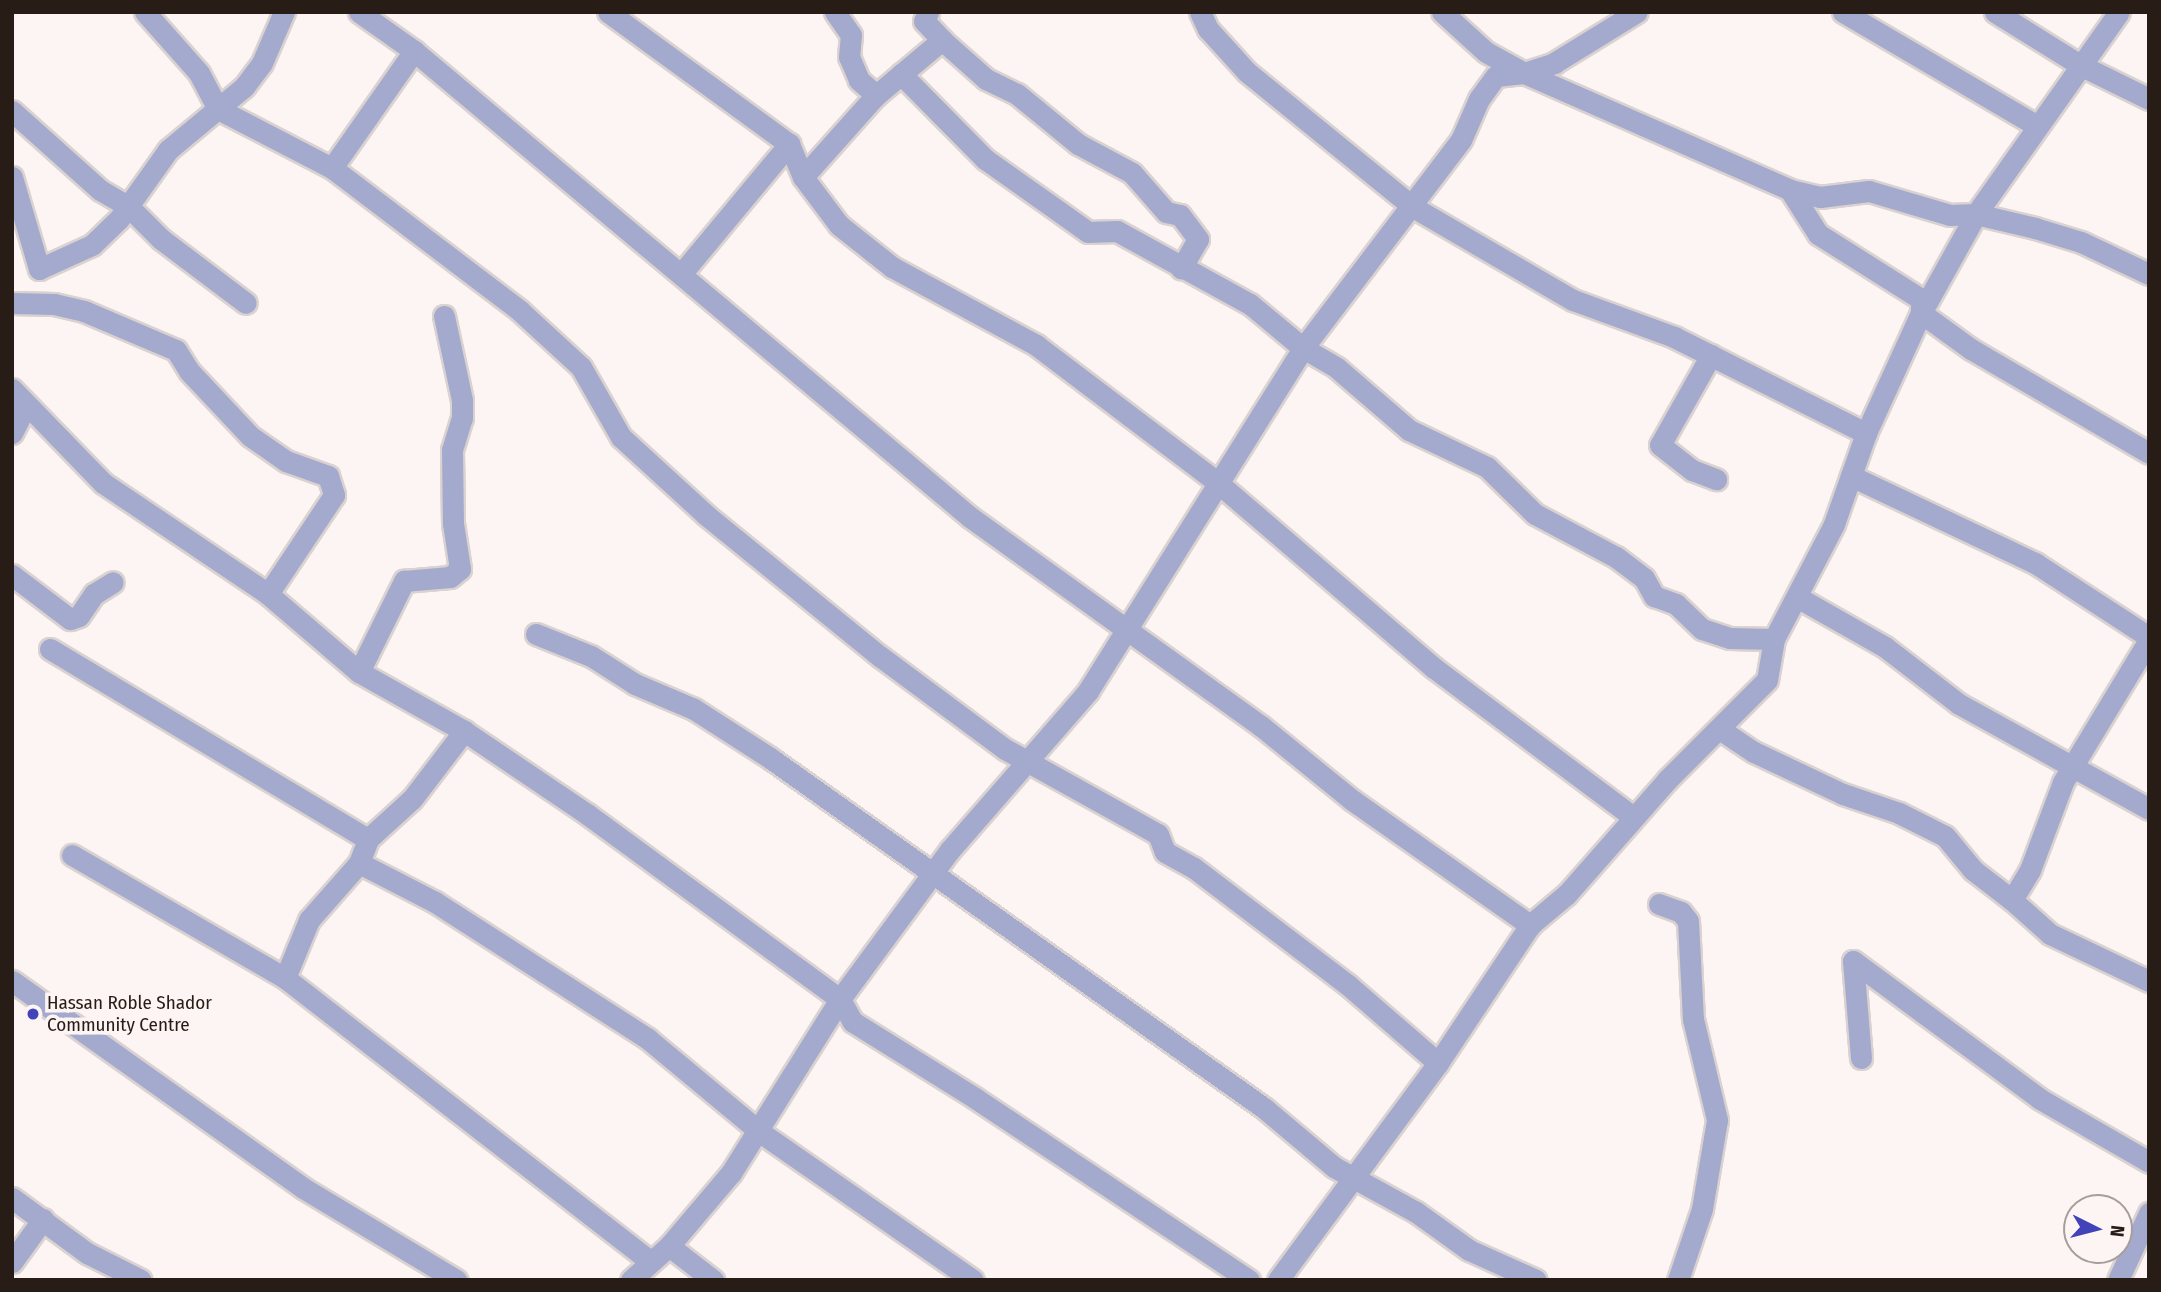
<!DOCTYPE html>
<style>
body{margin:0}
#map{position:relative;width:2161px;height:1292px;overflow:hidden;background:#fcf5f3;font-family:"Fira Sans Condensed",sans-serif}
div>[style]{position:absolute}
.roads{filter:drop-shadow(2px 0 #dad2d0) drop-shadow(-2px 0 #dad2d0) drop-shadow(0 2px #dad2d0) drop-shadow(0 -2px #dad2d0)}
.minor>*{height:21px;margin:-10.5px;padding:0 10.5px;transform-origin:10.5px;border-radius:10.5px;background:#a4aacd}
.tertiary>*{height:21px;margin:-10.5px;padding:0 10.5px;transform-origin:10.5px;border-radius:10.5px;background:#a4aacd}
.dots>*{width:19px;height:19px;translate:-50% -50%;box-sizing:border-box;border:4px solid #fcf5f3;border-radius:50%}
span{translate:-50% -50%;white-space:nowrap;text-align:center;line-height:1.15;-webkit-text-stroke:7px #fcf5f3;paint-order:stroke}
.poi-label{font-size:19px;color:#281c17}
.left{translate:0 -50%;text-align:left}
.frame{position:absolute;inset:0;border:14px solid #281c17;pointer-events:none}
.north{position:absolute;left:2063px;top:1194px;width:70px;height:70px;box-sizing:border-box;background:#fcf5f3;border:2px solid #a79e9b;border-radius:50%;rotate:96deg;font-size:19px;font-weight:700;line-height:28px;text-align:center;color:#281c17}
.north::after{content:'';display:block;margin:auto;width:24px;height:32px;background:#4243b8;clip-path:polygon(50% 0,100% 100%,50% 72%,0 100%)}
</style>
<div id="map">
<div class="roads">
<div class="minor">
<div style="left:145px;top:12px;width:81px;rotate:48.5deg"></div>
<div style="left:199px;top:73px;width:41px;rotate:62.2deg"></div>
<div style="left:218px;top:109px;width:128px;rotate:27.4deg"></div>
<div style="left:332px;top:168px;width:235px;rotate:37.2deg"></div>
<div style="left:519px;top:310px;width:84px;rotate:42.6deg"></div>
<div style="left:581px;top:367px;width:81px;rotate:60.3deg"></div>
<div style="left:621px;top:437px;width:115px;rotate:42.5deg"></div>
<div style="left:706px;top:515px;width:225px;rotate:39.1deg"></div>
<div style="left:881px;top:657px;width:154px;rotate:36.6deg"></div>
<div style="left:1005px;top:749px;width:175px;rotate:29.1deg"></div>
<div style="left:1158px;top:834px;width:19px;rotate:69deg"></div>
<div style="left:1165px;top:852px;width:33px;rotate:29deg"></div>
<div style="left:1194px;top:868px;width:193px;rotate:37.2deg"></div>
<div style="left:1348px;top:985px;width:119px;rotate:40.9deg"></div>
<div style="left:359px;top:12px;width:67px;rotate:35.3deg"></div>
<div style="left:414px;top:51px;width:725px;rotate:39.97deg"></div>
<div style="left:970px;top:517px;width:358px;rotate:35.7deg"></div>
<div style="left:1261px;top:726px;width:117px;rotate:39.1deg"></div>
<div style="left:1352px;top:800px;width:218px;rotate:35.1deg"></div>
<div style="left:608px;top:12px;width:224px;rotate:36.1deg"></div>
<div style="left:789px;top:144px;width:36px;rotate:67deg"></div>
<div style="left:803px;top:177px;width:60px;rotate:53.1deg"></div>
<div style="left:839px;top:225px;width:68px;rotate:38.4deg"></div>
<div style="left:892px;top:267px;width:164px;rotate:28.4deg"></div>
<div style="left:1036px;top:345px;width:227px;rotate:37.1deg"></div>
<div style="left:1217px;top:482px;width:286px;rotate:40.6deg"></div>
<div style="left:1434px;top:668px;width:249px;rotate:36.8deg"></div>
<div style="left:1200px;top:12px;width:19px;rotate:65deg"></div>
<div style="left:1208px;top:29px;width:58px;rotate:47.8deg"></div>
<div style="left:1247px;top:72px;width:214px;rotate:39.1deg"></div>
<div style="left:1413px;top:207px;width:185px;rotate:30.2deg"></div>
<div style="left:1573px;top:300px;width:108px;rotate:20.1deg"></div>
<div style="left:1674px;top:337px;width:215px;rotate:26.6deg"></div>
<div style="left:1442px;top:12px;width:59px;rotate:42.3deg"></div>
<div style="left:1486px;top:52px;width:43px;rotate:28.9deg"></div>
<div style="left:1524px;top:73px;width:291px;rotate:23.7deg"></div>
<div style="left:1790px;top:190px;width:31px;rotate:13deg"></div>
<div style="left:1820px;top:197px;width:49px;rotate:-7deg"></div>
<div style="left:1869px;top:191px;width:84px;rotate:16.5deg"></div>
<div style="left:1950px;top:215px;width:26px;rotate:-2deg"></div>
<div style="left:1976px;top:214px;width:61px;rotate:13.3deg"></div>
<div style="left:2035px;top:228px;width:48px;rotate:16.9deg"></div>
<div style="left:2081px;top:242px;width:75px;rotate:25.2deg"></div>
<div style="left:1843px;top:12px;width:225px;rotate:30.4deg"></div>
<div style="left:1995px;top:12px;width:100px;rotate:31.9deg"></div>
<div style="left:2080px;top:65px;width:77px;rotate:26.2deg"></div>
<div style="left:942px;top:40px;width:59px;rotate:41.6deg"></div>
<div style="left:986px;top:79px;width:34px;rotate:26deg"></div>
<div style="left:1017px;top:94px;width:79px;rotate:39.3deg"></div>
<div style="left:1078px;top:144px;width:61px;rotate:28.2deg"></div>
<div style="left:1132px;top:173px;width:52px;rotate:48.9deg"></div>
<div style="left:1166px;top:212px;width:14px;rotate:12deg"></div>
<div style="left:1180px;top:215px;width:30px;rotate:53deg"></div>
<div style="left:1198px;top:239px;width:34px;rotate:120deg"></div>
<div style="left:901px;top:74px;width:120px;rotate:45.3deg"></div>
<div style="left:985px;top:159px;width:126px;rotate:35.3deg"></div>
<div style="left:1088px;top:232px;width:29px;rotate:-2deg"></div>
<div style="left:1117px;top:231px;width:152px;rotate:28.8deg"></div>
<div style="left:1250px;top:304px;width:69px;rotate:39.7deg"></div>
<div style="left:1303px;top:348px;width:39px;rotate:30deg"></div>
<div style="left:1337px;top:368px;width:95px;rotate:40.7deg"></div>
<div style="left:1409px;top:430px;width:86px;rotate:25.4deg"></div>
<div style="left:1487px;top:467px;width:67px;rotate:44.4deg"></div>
<div style="left:1535px;top:514px;width:92px;rotate:28deg"></div>
<div style="left:1616px;top:557px;width:35px;rotate:37deg"></div>
<div style="left:1644px;top:578px;width:21px;rotate:61deg"></div>
<div style="left:1654px;top:596px;width:23px;rotate:20deg"></div>
<div style="left:1676px;top:604px;width:36px;rotate:44deg"></div>
<div style="left:1702px;top:629px;width:29px;rotate:18deg"></div>
<div style="left:1730px;top:638px;width:44px;rotate:1.3deg"></div>
<div style="left:874px;top:97px;width:89px;rotate:-40deg"></div>
<div style="left:942px;top:40px;width:26px;rotate:-133deg"></div>
<div style="left:924px;top:21px;width:10px;rotate:-66deg"></div>
<div style="left:12px;top:111px;width:118px;rotate:41.9deg"></div>
<div style="left:100px;top:190px;width:32px;rotate:30deg"></div>
<div style="left:128px;top:206px;width:47px;rotate:45deg"></div>
<div style="left:161px;top:239px;width:106px;rotate:37deg"></div>
<div style="left:332px;top:168px;width:143px;rotate:-55deg"></div>
<div style="left:12px;top:177px;width:96px;rotate:73.6deg"></div>
<div style="left:39px;top:269px;width:58px;rotate:-24.4deg"></div>
<div style="left:92px;top:245px;width:37px;rotate:-44deg"></div>
<div style="left:119px;top:219px;width:85px;rotate:-54.6deg"></div>
<div style="left:168px;top:150px;width:99px;rotate:-39.7deg"></div>
<div style="left:244px;top:87px;width:30px;rotate:-53deg"></div>
<div style="left:262px;top:63px;width:56px;rotate:-66.7deg"></div>
<div style="left:803px;top:177px;width:110px;rotate:-48.3deg"></div>
<div style="left:876px;top:95px;width:23px;rotate:-139deg"></div>
<div style="left:859px;top:80px;width:25px;rotate:-113deg"></div>
<div style="left:849px;top:57px;width:22px;rotate:-85deg"></div>
<div style="left:851px;top:35px;width:28px;rotate:-125deg"></div>
<div style="left:1790px;top:190px;width:52px;rotate:57.5deg"></div>
<div style="left:1818px;top:234px;width:122px;rotate:32.3deg"></div>
<div style="left:1921px;top:299px;width:14px;rotate:90deg"></div>
<div style="left:1921px;top:313px;width:62px;rotate:35.8deg"></div>
<div style="left:1971px;top:349px;width:206px;rotate:30.3deg"></div>
<div style="left:682px;top:273px;width:168px;rotate:-50.3deg"></div>
<div style="left:12px;top:303px;width:42px;rotate:1.4deg"></div>
<div style="left:54px;top:304px;width:31px;rotate:13deg"></div>
<div style="left:84px;top:311px;width:100px;rotate:23deg"></div>
<div style="left:176px;top:350px;width:25px;rotate:58deg"></div>
<div style="left:189px;top:371px;width:89px;rotate:46.8deg"></div>
<div style="left:250px;top:436px;width:44px;rotate:34.8deg"></div>
<div style="left:286px;top:461px;width:45px;rotate:19.7deg"></div>
<div style="left:328px;top:476px;width:20px;rotate:72deg"></div>
<div style="left:334px;top:495px;width:119px;rotate:123.7deg"></div>
<div style="left:1711px;top:355px;width:103px;rotate:119.5deg"></div>
<div style="left:1660px;top:445px;width:41px;rotate:38deg"></div>
<div style="left:1692px;top:470px;width:26px;rotate:21deg"></div>
<div style="left:12px;top:389px;width:131px;rotate:45.9deg"></div>
<div style="left:103px;top:483px;width:199px;rotate:33.9deg"></div>
<div style="left:268px;top:594px;width:120px;rotate:40.6deg"></div>
<div style="left:359px;top:672px;width:120px;rotate:29.3deg"></div>
<div style="left:464px;top:731px;width:148px;rotate:34deg"></div>
<div style="left:587px;top:814px;width:313px;rotate:36.2deg"></div>
<div style="left:840px;top:999px;width:26px;rotate:61deg"></div>
<div style="left:853px;top:1022px;width:144px;rotate:31.9deg"></div>
<div style="left:975px;top:1098px;width:329px;rotate:33.6deg"></div>
<div style="left:12px;top:433px;width:31px;rotate:-63deg"></div>
<div style="left:1851px;top:476px;width:204px;rotate:25.3deg"></div>
<div style="left:2035px;top:563px;width:136px;rotate:33deg"></div>
<div style="left:12px;top:575px;width:73px;rotate:37.2deg"></div>
<div style="left:70px;top:619px;width:9px;rotate:-18deg"></div>
<div style="left:79px;top:616px;width:27px;rotate:-56deg"></div>
<div style="left:94px;top:594px;width:22px;rotate:-32deg"></div>
<div style="left:1797px;top:597px;width:101px;rotate:29.6deg"></div>
<div style="left:1885px;top:647px;width:93px;rotate:37.6deg"></div>
<div style="left:1959px;top:704px;width:217px;rotate:28.9deg"></div>
<div style="left:536px;top:634px;width:59px;rotate:21.8deg"></div>
<div style="left:591px;top:656px;width:52px;rotate:32.5deg"></div>
<div style="left:635px;top:684px;width:64px;rotate:23deg"></div>
<div style="left:694px;top:709px;width:90px;rotate:32.8deg"></div>
<div style="left:770px;top:758px;width:605px;rotate:35.32deg"></div>
<div style="left:1264px;top:1108px;width:92px;rotate:40.1deg"></div>
<div style="left:1334px;top:1167px;width:94px;rotate:28.8deg"></div>
<div style="left:1416px;top:1212px;width:65px;rotate:35.6deg"></div>
<div style="left:1469px;top:1250px;width:73px;rotate:24.1deg"></div>
<div style="left:50px;top:649px;width:370px;rotate:30.9deg"></div>
<div style="left:359px;top:672px;width:102px;rotate:-63.7deg"></div>
<div style="left:404px;top:581px;width:46px;rotate:-5deg"></div>
<div style="left:450px;top:577px;width:13px;rotate:-39deg"></div>
<div style="left:460px;top:569px;width:47px;rotate:-98.7deg"></div>
<div style="left:453px;top:523px;width:73px;rotate:-90.8deg"></div>
<div style="left:452px;top:450px;width:34px;rotate:-73deg"></div>
<div style="left:462px;top:418px;width:18px;rotate:-90deg"></div>
<div style="left:462px;top:400px;width:86px;rotate:-102.1deg"></div>
<div style="left:1721px;top:730px;width:40px;rotate:34deg"></div>
<div style="left:1754px;top:752px;width:98px;rotate:25.3deg"></div>
<div style="left:1843px;top:794px;width:59px;rotate:18.7deg"></div>
<div style="left:1899px;top:813px;width:51px;rotate:26.6deg"></div>
<div style="left:1945px;top:836px;width:44px;rotate:50.5deg"></div>
<div style="left:1973px;top:870px;width:49px;rotate:37.6deg"></div>
<div style="left:2012px;top:900px;width:35px;rotate:-59deg"></div>
<div style="left:2030px;top:870px;width:94px;rotate:-69.4deg"></div>
<div style="left:2063px;top:782px;width:166px;rotate:-58.8deg"></div>
<div style="left:72px;top:855px;width:246px;rotate:30deg"></div>
<div style="left:285px;top:978px;width:460px;rotate:37.8deg"></div>
<div style="left:359px;top:863px;width:85px;rotate:27.2deg"></div>
<div style="left:435px;top:902px;width:253px;rotate:32.7deg"></div>
<div style="left:648px;top:1039px;width:146px;rotate:39.7deg"></div>
<div style="left:760px;top:1132px;width:259px;rotate:34.8deg"></div>
<div style="left:2012px;top:900px;width:51px;rotate:41.8deg"></div>
<div style="left:2050px;top:934px;width:110px;rotate:25.4deg"></div>
<div style="left:1659px;top:904px;width:23px;rotate:20deg"></div>
<div style="left:1681px;top:912px;width:11px;rotate:52deg"></div>
<div style="left:1688px;top:921px;width:98px;rotate:87.1deg"></div>
<div style="left:1693px;top:1019px;width:104px;rotate:76.6deg"></div>
<div style="left:1717px;top:1120px;width:90px;rotate:99.6deg"></div>
<div style="left:1702px;top:1209px;width:75px;rotate:108.7deg"></div>
<div style="left:285px;top:978px;width:63px;rotate:-67.5deg"></div>
<div style="left:309px;top:920px;width:76px;rotate:-48.7deg"></div>
<div style="left:359px;top:863px;width:26px;rotate:-69deg"></div>
<div style="left:368px;top:839px;width:59px;rotate:-42.3deg"></div>
<div style="left:412px;top:799px;width:86px;rotate:-52.6deg"></div>
<div style="left:12px;top:981px;width:357px;rotate:35.4deg"></div>
<div style="left:303px;top:1188px;width:179px;rotate:31deg"></div>
<div style="left:1861px;top:1058px;width:97px;rotate:-94.7deg"></div>
<div style="left:1853px;top:961px;width:232px;rotate:36.4deg"></div>
<div style="left:2040px;top:1099px;width:126px;rotate:30deg"></div>
<div style="left:12px;top:1198px;width:93px;rotate:36.3deg"></div>
<div style="left:87px;top:1253px;width:60px;rotate:26.6deg"></div>
<div style="left:669px;top:1246px;width:56px;rotate:37.7deg"></div>
<div style="left:12px;top:1262px;width:53px;rotate:-54.2deg"></div>
<div style="left:631px;top:1280px;width:51px;rotate:-41.8deg"></div>
<div style="left:669px;top:1246px;width:96px;rotate:-49.7deg"></div>
<div style="left:731px;top:1173px;width:205px;rotate:-57.9deg"></div>
<div style="left:840px;top:999px;width:185px;rotate:-53.6deg"></div>
<div style="left:950px;top:850px;width:211px;rotate:-49deg"></div>
<div style="left:1088px;top:691px;width:405px;rotate:-57.9deg"></div>
<div style="left:1303px;top:348px;width:261px;rotate:-52.8deg"></div>
<div style="left:1461px;top:140px;width:45px;rotate:-66.3deg"></div>
<div style="left:1479px;top:99px;width:29px;rotate:-54deg"></div>
<div style="left:1496px;top:76px;width:28px;rotate:-6deg"></div>
<div style="left:1524px;top:73px;width:32px;rotate:-18deg"></div>
<div style="left:1554px;top:63px;width:97px;rotate:-31.6deg"></div>
<div style="left:2118px;top:1280px;width:74px;rotate:-65.2deg"></div>
</div>
<div class="tertiary">
<div style="left:1278px;top:1280px;width:270px;rotate:-53.6deg"></div>
<div style="left:1438px;top:1063px;width:166px;rotate:-56.3deg"></div>
<div style="left:1530px;top:925px;width:48px;rotate:-40deg"></div>
<div style="left:1567px;top:894px;width:152px;rotate:-48.7deg"></div>
<div style="left:1667px;top:780px;width:141px;rotate:-45deg"></div>
<div style="left:1767px;top:680px;width:42px;rotate:-80.3deg"></div>
<div style="left:1774px;top:639px;width:130px;rotate:-62.4deg"></div>
<div style="left:1834px;top:524px;width:96px;rotate:-70.6deg"></div>
<div style="left:1866px;top:433px;width:132px;rotate:-65.4deg"></div>
<div style="left:1921px;top:313px;width:113px;rotate:-60.9deg"></div>
<div style="left:1976px;top:214px;width:247px;rotate:-54.7deg"></div>
</div>
</div>
<div class="dots">
<div style="left:33px;top:1014px;background:#4243b8"></div>
</div>
<div class="poi-label">
<span class="left" style="left:47px;top:1014px">Hassan Roble Shador<br>Community Centre</span>
</div>
<div class="frame"></div>
<div class="north">N</div>
</div>
